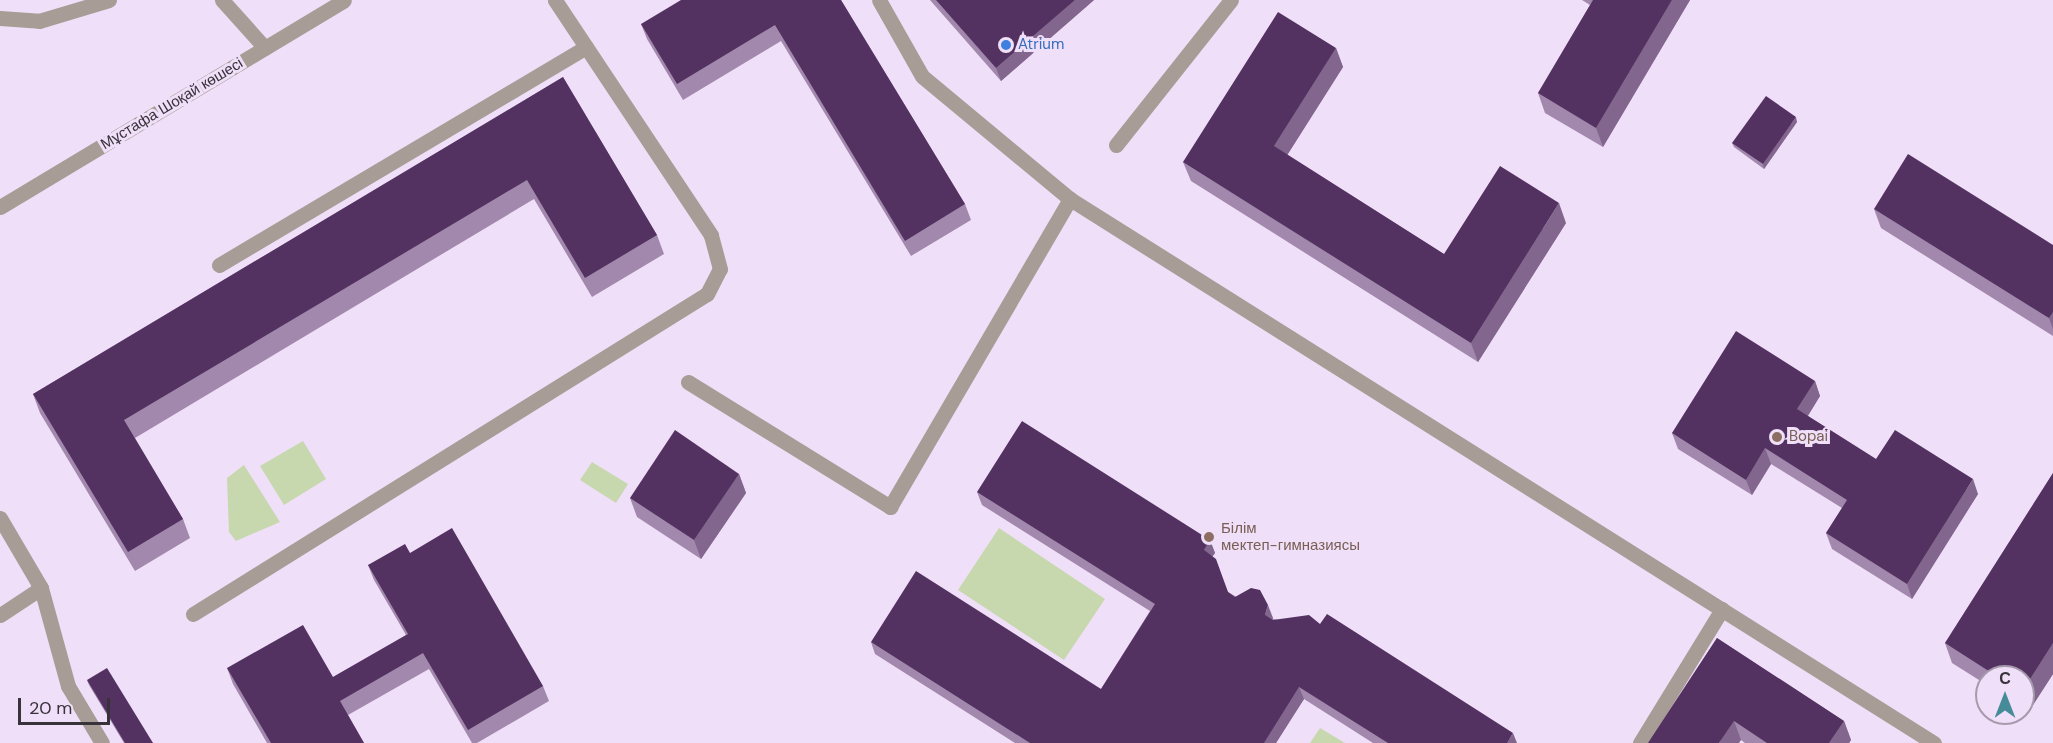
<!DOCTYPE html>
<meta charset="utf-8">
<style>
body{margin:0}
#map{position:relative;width:2053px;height:743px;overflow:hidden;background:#f0dff8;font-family:"DM Sans",sans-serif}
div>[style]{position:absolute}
.green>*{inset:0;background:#c7d8ae}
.minor>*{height:15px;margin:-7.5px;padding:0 7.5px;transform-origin:7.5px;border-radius:7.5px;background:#a89c96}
.wall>*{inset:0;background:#a288ac}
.shaded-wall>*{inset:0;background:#82668e}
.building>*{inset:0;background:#533261}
.dots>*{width:16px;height:16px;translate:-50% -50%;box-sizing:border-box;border:3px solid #f0dff8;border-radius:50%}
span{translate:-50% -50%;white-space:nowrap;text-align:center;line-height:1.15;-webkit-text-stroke:6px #f0dff8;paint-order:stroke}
.shop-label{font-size:15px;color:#366cbe}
.left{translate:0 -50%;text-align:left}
.street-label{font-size:15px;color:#38323b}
.education-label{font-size:15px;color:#785e54}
.north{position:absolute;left:1975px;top:665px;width:60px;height:60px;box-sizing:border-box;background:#f0dff8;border:2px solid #a69aac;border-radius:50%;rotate:0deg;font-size:16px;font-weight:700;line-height:24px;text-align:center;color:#38323b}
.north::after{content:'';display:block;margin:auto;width:21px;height:27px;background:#468b98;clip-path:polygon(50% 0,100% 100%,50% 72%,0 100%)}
.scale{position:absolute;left:18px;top:698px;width:92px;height:27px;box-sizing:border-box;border:3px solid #38323b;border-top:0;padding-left:8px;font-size:18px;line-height:21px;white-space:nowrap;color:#38323b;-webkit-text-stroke:4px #f0dff8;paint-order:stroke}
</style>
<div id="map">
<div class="green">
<div style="clip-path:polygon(303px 441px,326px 479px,284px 505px,260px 466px)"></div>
<div style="clip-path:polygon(592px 462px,628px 484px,616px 503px,580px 480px)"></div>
<div style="clip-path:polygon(244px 465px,280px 522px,236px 541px,229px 532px,227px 478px)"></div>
<div style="clip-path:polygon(999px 528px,1105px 599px,1064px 660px,958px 590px)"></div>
<div style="clip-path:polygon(1320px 728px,1345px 743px,1310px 743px)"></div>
</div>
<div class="minor">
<div style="left:222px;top:0;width:64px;rotate:48.1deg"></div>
<div style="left:0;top:18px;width:39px;rotate:4deg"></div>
<div style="left:39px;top:21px;width:73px;rotate:-16.7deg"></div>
<div style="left:1116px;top:145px;width:185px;rotate:-51.6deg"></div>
<div style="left:1070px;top:199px;width:1021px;rotate:32.2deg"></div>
<div style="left:0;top:207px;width:401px;rotate:-31deg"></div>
<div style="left:219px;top:265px;width:427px;rotate:-30.7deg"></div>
<div style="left:688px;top:382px;width:238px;rotate:31.7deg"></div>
<div style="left:890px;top:507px;width:357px;rotate:-59.7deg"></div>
<div style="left:1070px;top:199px;width:192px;rotate:-140.3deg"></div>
<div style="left:922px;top:76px;width:87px;rotate:-119.5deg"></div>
<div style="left:0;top:518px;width:81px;rotate:59.6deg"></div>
<div style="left:41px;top:588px;width:49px;rotate:146.6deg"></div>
<div style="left:41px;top:588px;width:102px;rotate:74.6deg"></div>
<div style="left:68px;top:686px;width:66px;rotate:59.2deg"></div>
<div style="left:193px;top:614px;width:605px;rotate:-31.91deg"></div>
<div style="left:707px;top:294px;width:28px;rotate:-63deg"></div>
<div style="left:720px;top:269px;width:35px;rotate:-105deg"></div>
<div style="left:711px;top:235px;width:282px;rotate:-123.6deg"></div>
<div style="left:1640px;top:743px;width:157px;rotate:-58.5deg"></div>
</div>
<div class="wall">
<div style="clip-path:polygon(841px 0,965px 204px,971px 220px,911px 256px,781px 41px,683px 100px,647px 39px,641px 24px)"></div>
<div style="clip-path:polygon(930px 0,1094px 0,1001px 81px)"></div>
<div style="clip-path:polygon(1582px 0,1690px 0,1603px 147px,1545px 113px,1538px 93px,1590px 5px)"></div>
<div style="clip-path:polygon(1336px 48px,1343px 67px,1287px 155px,1444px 254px,1566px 223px,1478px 362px,1191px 181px,1183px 162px)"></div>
<div style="clip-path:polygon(563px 77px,657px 235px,664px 254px,592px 297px,534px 199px,135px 438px,183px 519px,190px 538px,135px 571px,40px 413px,33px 394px)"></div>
<div style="clip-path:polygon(1797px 122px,1764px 169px,1734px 147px,1732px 143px)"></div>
<div style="clip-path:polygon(1874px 209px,2053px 245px,2053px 336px,1881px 228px)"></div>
<div style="clip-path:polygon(1815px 381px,1820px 396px,1808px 416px,1876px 459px,1978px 494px,1912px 599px,1832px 549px,1826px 533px,1842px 508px,1771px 464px,1752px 495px,1678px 449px,1672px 433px)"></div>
<div style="clip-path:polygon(2053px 473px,2053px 674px,2029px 711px,2023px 707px,2023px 677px,1987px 677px,1987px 685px,1952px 663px,1945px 643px)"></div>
<div style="clip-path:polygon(739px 474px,746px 493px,701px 559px,637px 517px,630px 498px)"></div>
<div style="clip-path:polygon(977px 492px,1210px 540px,1215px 553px,1212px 556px,1228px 592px,1273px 618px,1272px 619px,1320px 624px,1517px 743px,1373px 743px,1304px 699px,1276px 743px,1015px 743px,875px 654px,871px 642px,1101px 689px,1150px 611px,982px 505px)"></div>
<div style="clip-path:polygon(410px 553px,543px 686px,549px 701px,477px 743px,472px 743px,429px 669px,348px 715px,364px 743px,267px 743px,233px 684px,227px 668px,333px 677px,406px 635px,374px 580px,368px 565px)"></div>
<div style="clip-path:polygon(1717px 638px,1844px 721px,1851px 740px,1849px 743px,1745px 743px,1741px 740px,1648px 743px)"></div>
<div style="clip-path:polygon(87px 680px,153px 743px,124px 743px,89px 685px)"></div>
</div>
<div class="shaded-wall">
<div style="clip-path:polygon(1075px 0,1094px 0,1001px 81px,996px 68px)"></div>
<div style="clip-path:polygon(1672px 0,1690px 0,1603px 147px,1596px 128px)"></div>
<div style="clip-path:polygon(1336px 48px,1343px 67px,1281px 165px,1274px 146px)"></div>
<div style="clip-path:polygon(1796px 117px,1797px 122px,1764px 169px,1763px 164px)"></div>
<div style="clip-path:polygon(1559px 203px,1566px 223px,1478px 362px,1471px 343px)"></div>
<div style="clip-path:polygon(2053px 312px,2053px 329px,2049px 318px)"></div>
<div style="clip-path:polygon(1815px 381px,1820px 396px,1802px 425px,1797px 409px)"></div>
<div style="clip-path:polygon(1765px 448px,1771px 464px,1752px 495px,1746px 480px)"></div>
<div style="clip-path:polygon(739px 474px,746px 493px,701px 559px,694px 540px)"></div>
<div style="clip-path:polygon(1973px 479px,1978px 494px,1912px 599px,1907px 584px)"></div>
<div style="clip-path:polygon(1210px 540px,1215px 553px,1208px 563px,1204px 550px)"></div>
<div style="clip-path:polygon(1268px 605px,1273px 618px,1270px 628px,1265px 615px)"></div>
<div style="clip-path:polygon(2053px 643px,2053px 674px,2029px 711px,2023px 695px,2023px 690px)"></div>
<div style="clip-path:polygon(1299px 687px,1304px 699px,1276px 743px,1264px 743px)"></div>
<div style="clip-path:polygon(1734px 721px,1741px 740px,1739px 743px,1719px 743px)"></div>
<div style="clip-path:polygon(1844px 721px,1851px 740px,1849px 743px,1829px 743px)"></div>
<div style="clip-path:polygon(1513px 733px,1517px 743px,1507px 743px)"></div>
</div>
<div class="building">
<div style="clip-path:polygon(681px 0,841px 0,965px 204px,905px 241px,775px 25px,677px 84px,641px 24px)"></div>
<div style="clip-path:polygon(936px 0,1075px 0,996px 68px)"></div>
<div style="clip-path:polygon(1593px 0,1672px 0,1596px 128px,1538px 93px)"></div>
<div style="clip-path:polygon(1278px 12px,1336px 48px,1274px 146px,1444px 254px,1500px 166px,1559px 203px,1471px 343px,1183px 162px)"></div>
<div style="clip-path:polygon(563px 77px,657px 235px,585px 278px,527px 180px,124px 420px,183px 519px,128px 552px,33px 394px)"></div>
<div style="clip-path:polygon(1766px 96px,1796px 117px,1763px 164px,1732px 143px)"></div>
<div style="clip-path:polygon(1908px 154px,2053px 245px,2053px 312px,2049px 318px,1874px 209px)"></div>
<div style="clip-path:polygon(1736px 331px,1815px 381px,1797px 409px,1876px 459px,1895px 430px,1973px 479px,1907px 584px,1826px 533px,1847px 500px,1765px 448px,1746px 480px,1672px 433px)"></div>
<div style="clip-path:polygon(1022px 421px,1210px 540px,1204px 550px,1216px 559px,1228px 592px,1235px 597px,1251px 588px,1260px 590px,1268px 605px,1265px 615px,1273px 620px,1309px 615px,1320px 624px,1327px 614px,1513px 733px,1507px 743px,1388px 743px,1299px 687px,1264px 743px,1030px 743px,871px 642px,916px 571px,1101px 689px,1155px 604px,977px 492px)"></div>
<div style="clip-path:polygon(675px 430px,739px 474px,694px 540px,630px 498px)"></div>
<div style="clip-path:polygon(2053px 473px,2053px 643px,2023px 690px,2023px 677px,1998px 677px,1945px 643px)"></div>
<div style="clip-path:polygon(452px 528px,543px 686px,468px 730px,423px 653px,340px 701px,364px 743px,271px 743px,227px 668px,303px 625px,333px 677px,408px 634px,368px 565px,405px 544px,410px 553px)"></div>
<div style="clip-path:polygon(1717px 638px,1844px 721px,1829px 743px,1767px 743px,1734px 721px,1719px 743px,1648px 743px)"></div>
<div style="clip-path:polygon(107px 668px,153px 743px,125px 743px,87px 680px)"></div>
</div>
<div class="dots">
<div style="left:1006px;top:45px;background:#3f7fe0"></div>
<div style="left:1777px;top:437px;background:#8d6e63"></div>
<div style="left:1209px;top:537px;background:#8d6e63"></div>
</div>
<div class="shop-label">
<span class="left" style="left:1018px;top:45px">Atrium</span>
</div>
<div class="street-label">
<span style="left:172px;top:104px;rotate:-31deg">Мұстафа Шоқай көшесі</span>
</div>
<div class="education-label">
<span class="left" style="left:1789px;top:437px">Bopai</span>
<span class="left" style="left:1221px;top:537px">Білім<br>мектеп-гимназиясы</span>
</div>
<div class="north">С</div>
<div class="scale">20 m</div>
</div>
